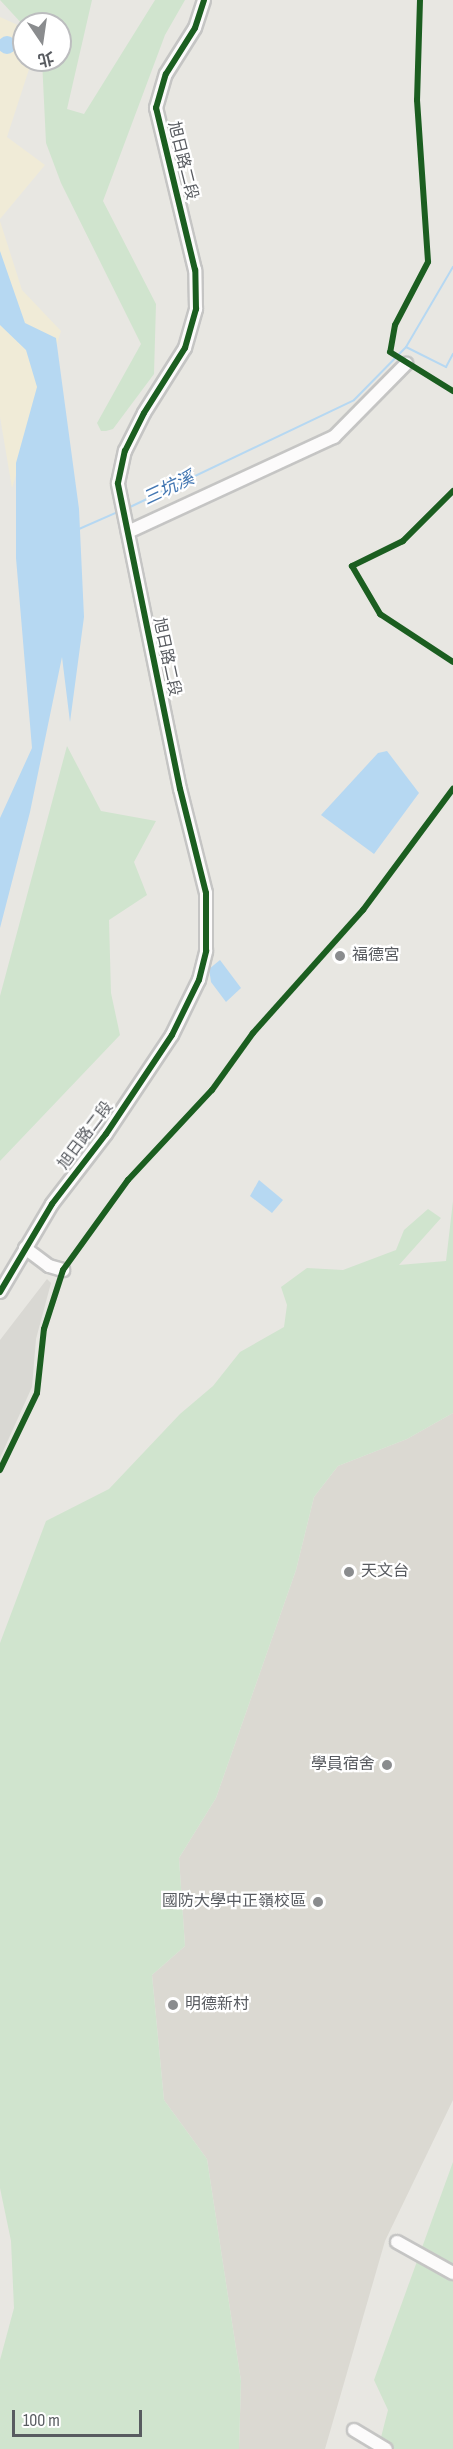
<!DOCTYPE html>
<meta charset="utf-8">
<style>
body{margin:0}
#map{position:relative;width:453px;height:2449px;overflow:hidden;background:#e8e7e2;font-family:"Sofia Sans Condensed","Noto Sans TC",sans-serif}
div>[style]{position:absolute}
.industrial>*{inset:0;background:#d9d8d3}
.education>*{inset:0;background:#dbd9d2}
.green>*{inset:0;background:#d0e4ce}
.sand>*{inset:0;background:#f0ebd7}
.water>*{inset:0;background:#b6d8f2}
.round{border-radius:50%}
.stream>*{height:2px;margin:-1px;padding:0 1px;transform-origin:1px;border-radius:1px;background:#b6d8f2}
.roads{filter:drop-shadow(2px 0 #c5c5c4) drop-shadow(-2px 0 #c5c5c4) drop-shadow(0 2px #c5c5c4) drop-shadow(0 -2px #c5c5c4)}
.minor>*{height:12px;margin:-6px;padding:0 6px;transform-origin:6px;border-radius:6px;background:#fcfbfb}
.cycleway>*{height:6px;margin:-3px;padding:0 3px;transform-origin:3px;border-radius:3px;background:#1b5e20}
.dots>*{width:16px;height:16px;translate:-50% -50%;box-sizing:border-box;border:3px solid #fff;border-radius:50%}
span{translate:-50% -50%;white-space:nowrap;text-align:center;line-height:1.15;-webkit-text-stroke:4.5px #fff;paint-order:stroke}
.street-label{font-size:16px;color:#585b60}
.poi-label{font-size:16px;color:#585b60}
.left{translate:0 -50%;text-align:left}
.right{translate:-100% -50%;text-align:right}
.water-label{font-size:18px;color:#4377b2;font-style:italic}
.north{position:absolute;left:12px;top:12px;width:60px;height:60px;box-sizing:border-box;background:#fff;border:2px solid #bcbdbf;border-radius:50%;rotate:167deg;font-size:16px;font-weight:700;line-height:24px;text-align:center;color:#585b60}
.north::after{content:'';display:block;margin:auto;width:21px;height:27px;background:#8a8c8e;clip-path:polygon(50% 0,100% 100%,50% 72%,0 100%)}
.scale{position:absolute;left:12px;top:2410px;width:130px;height:27px;box-sizing:border-box;border:3px solid #585b60;border-top:0;padding-left:8px;font-size:18px;line-height:21px;white-space:nowrap;color:#585b60;-webkit-text-stroke:4px #fff;paint-order:stroke}
</style>
<div id="map">
<div class="industrial">
<div style="clip-path:polygon(47px 1279px,51px 1283px,36px 1339px,32px 1387px,0 1458px,0 1340px)"></div>
</div>
<div class="education">
<div style="clip-path:polygon(453px 1413px,453px 2100px,385px 2241px,325px 2449px,239px 2449px,241px 2381px,207px 2159px,164px 2100px,152px 1975px,185px 1946px,179px 1858px,216px 1798px,296px 1570px,314px 1497px,338px 1466px,407px 1439px)"></div>
</div>
<div class="green">
<div style="clip-path:polygon(0 0,92px 0,67px 109px,84px 114px,155px 0,185px 0,165px 35px,103px 201px,156px 304px,154px 374px,113px 429px,106px 431px,101px 431px,97px 423px,141px 344px,61px 183px,46px 143px,42px 60px,60px 60px,60px 24px,24px 26px)"></div>
<div style="clip-path:polygon(67px 746px,101px 811px,156px 821px,134px 862px,147px 895px,109px 920px,111px 993px,120px 1035px,0 1161px,0 996px)"></div>
<div style="clip-path:polygon(453px 1201px,453px 1413px,407px 1439px,338px 1466px,314px 1497px,296px 1570px,216px 1798px,179px 1858px,185px 1946px,152px 1975px,164px 2100px,207px 2159px,241px 2381px,239px 2449px,0 2449px,0 2360px,14px 2308px,11px 2241px,0 2188px,0 1643px,46px 1521px,109px 1489px,180px 1414px,213px 1386px,240px 1352px,284px 1327px,287px 1305px,281px 1287px,307px 1268px,343px 1270px,396px 1250px,404px 1230px,428px 1209px,441px 1218px,399px 1265px,446px 1261px)"></div>
<div style="clip-path:polygon(453px 2162px,453px 2449px,378px 2449px,388px 2410px,374px 2380px)"></div>
</div>
<div class="sand">
<div style="clip-path:polygon(0 17px,20px 26px,24px 34px,24px 60px,32px 60px,7px 137px,45px 165px,0 219px)"></div>
<div style="clip-path:polygon(0 221px,22px 290px,61px 331px,12px 488px,0 417px)"></div>
</div>
<div class="water">
<div class="round" style="left:-2px;top:36px;width:18px;height:18px"></div>
<div style="clip-path:polygon(0 251px,25px 323px,56px 338px,79px 509px,84px 617px,70px 722px,62px 657px,30px 812px,0 928px,0 818px,32px 748px,16px 558px,16px 463px,37px 387px,26px 350px,0 325px)"></div>
<div style="clip-path:polygon(387px 751px,419px 793px,374px 854px,321px 815px,378px 753px)"></div>
<div style="clip-path:polygon(220px 960px,241px 988px,226px 1002px,211px 982px,209px 969px)"></div>
<div style="clip-path:polygon(259px 1180px,283px 1200px,272px 1213px,250px 1196px)"></div>
</div>
<div class="stream">
<div style="left:406px;top:347px;width:45px;rotate:26.6deg"></div>
<div style="left:446px;top:367px;width:15px;rotate:-62deg"></div>
<div style="left:128px;top:508px;width:250px;rotate:-25.5deg"></div>
<div style="left:354px;top:400px;width:74px;rotate:-45.5deg"></div>
<div style="left:406px;top:347px;width:93px;rotate:-59.6deg"></div>
<div style="left:79px;top:529px;width:45px;rotate:-23.7deg"></div>
</div>
<div class="roads">
<div class="minor">
<div style="left:128px;top:532px;width:227px;rotate:-24.8deg"></div>
<div style="left:334px;top:437px;width:103px;rotate:-45.4deg"></div>
<div style="left:25px;top:1248px;width:30px;rotate:37deg"></div>
<div style="left:49px;top:1266px;width:15px;rotate:16deg"></div>
<div style="left:0;top:1292px;width:102px;rotate:-59.4deg"></div>
<div style="left:52px;top:1204px;width:88px;rotate:-52.4deg"></div>
<div style="left:106px;top:1134px;width:119px;rotate:-56.3deg"></div>
<div style="left:172px;top:1035px;width:61px;rotate:-63.9deg"></div>
<div style="left:199px;top:980px;width:30px;rotate:-76deg"></div>
<div style="left:206px;top:951px;width:58px;rotate:-90deg"></div>
<div style="left:206px;top:893px;width:107px;rotate:-104deg"></div>
<div style="left:180px;top:789px;width:312px;rotate:-101.5deg"></div>
<div style="left:118px;top:483px;width:33px;rotate:-78deg"></div>
<div style="left:125px;top:451px;width:42px;rotate:-63.4deg"></div>
<div style="left:144px;top:413px;width:77px;rotate:-57.8deg"></div>
<div style="left:185px;top:348px;width:41px;rotate:-74.2deg"></div>
<div style="left:196px;top:309px;width:39px;rotate:-91deg"></div>
<div style="left:195px;top:270px;width:167px;rotate:-103.5deg"></div>
<div style="left:156px;top:108px;width:35px;rotate:-74deg"></div>
<div style="left:166px;top:74px;width:54px;rotate:-57.8deg"></div>
<div style="left:195px;top:28px;width:29px;rotate:-72deg"></div>
<div style="left:397px;top:2242px;width:64px;rotate:29deg"></div>
<div style="left:354px;top:2430px;width:37px;rotate:31deg"></div>
</div>
</div>
<div class="cycleway">
<div style="left:420px;top:0;width:100px;rotate:91.7deg"></div>
<div style="left:417px;top:100px;width:162px;rotate:86.1deg"></div>
<div style="left:428px;top:262px;width:71px;rotate:117.6deg"></div>
<div style="left:395px;top:325px;width:27px;rotate:100deg"></div>
<div style="left:390px;top:352px;width:74px;rotate:31.8deg"></div>
<div style="left:453px;top:491px;width:71px;rotate:135deg"></div>
<div style="left:403px;top:541px;width:57px;rotate:153.9deg"></div>
<div style="left:352px;top:566px;width:56px;rotate:59.7deg"></div>
<div style="left:380px;top:614px;width:87px;rotate:33.3deg"></div>
<div style="left:0;top:1292px;width:102px;rotate:-59.4deg"></div>
<div style="left:52px;top:1204px;width:88px;rotate:-52.4deg"></div>
<div style="left:106px;top:1134px;width:119px;rotate:-56.3deg"></div>
<div style="left:172px;top:1035px;width:61px;rotate:-63.9deg"></div>
<div style="left:199px;top:980px;width:30px;rotate:-76deg"></div>
<div style="left:206px;top:951px;width:58px;rotate:-90deg"></div>
<div style="left:206px;top:893px;width:107px;rotate:-104deg"></div>
<div style="left:180px;top:789px;width:312px;rotate:-101.5deg"></div>
<div style="left:118px;top:483px;width:33px;rotate:-78deg"></div>
<div style="left:125px;top:451px;width:42px;rotate:-63.4deg"></div>
<div style="left:144px;top:413px;width:77px;rotate:-57.8deg"></div>
<div style="left:185px;top:348px;width:41px;rotate:-74.2deg"></div>
<div style="left:196px;top:309px;width:39px;rotate:-91deg"></div>
<div style="left:195px;top:270px;width:167px;rotate:-103.5deg"></div>
<div style="left:156px;top:108px;width:35px;rotate:-74deg"></div>
<div style="left:166px;top:74px;width:54px;rotate:-57.8deg"></div>
<div style="left:195px;top:28px;width:29px;rotate:-72deg"></div>
<div style="left:0;top:1470px;width:85px;rotate:-64.3deg"></div>
<div style="left:37px;top:1393px;width:64px;rotate:-83.8deg"></div>
<div style="left:44px;top:1329px;width:62px;rotate:-72.1deg"></div>
<div style="left:63px;top:1270px;width:111px;rotate:-54.2deg"></div>
<div style="left:128px;top:1180px;width:123px;rotate:-47deg"></div>
<div style="left:212px;top:1090px;width:70px;rotate:-54.3deg"></div>
<div style="left:253px;top:1033px;width:165px;rotate:-48.2deg"></div>
<div style="left:363px;top:910px;width:151px;rotate:-53.4deg"></div>
</div>
<div class="dots">
<div style="left:340px;top:956px;background:#8a8c8e"></div>
<div style="left:349px;top:1572px;background:#8a8c8e"></div>
<div style="left:387px;top:1765px;background:#8a8c8e"></div>
<div style="left:318px;top:1902px;background:#8a8c8e"></div>
<div style="left:173px;top:2005px;background:#8a8c8e"></div>
</div>
<div class="street-label">
<span style="left:182px;top:161px;rotate:76deg">旭日路二段</span>
<span style="left:166px;top:657px;rotate:78deg">旭日路二段</span>
<span style="left:86px;top:1136px;rotate:-53deg">旭日路二段</span>
</div>
<div class="poi-label">
<span class="left" style="left:352px;top:956px">福德宮</span>
<span class="left" style="left:361px;top:1572px">天文台</span>
<span class="right" style="left:375px;top:1765px">學員宿舍</span>
<span class="right" style="left:306px;top:1902px">國防大學中正嶺校區</span>
<span class="left" style="left:185px;top:2005px">明德新村</span>
</div>
<div class="water-label">
<span style="left:169px;top:489px;rotate:-25deg">三坑溪</span>
</div>
<div class="north">北</div>
<div class="scale">100 m</div>
</div>
